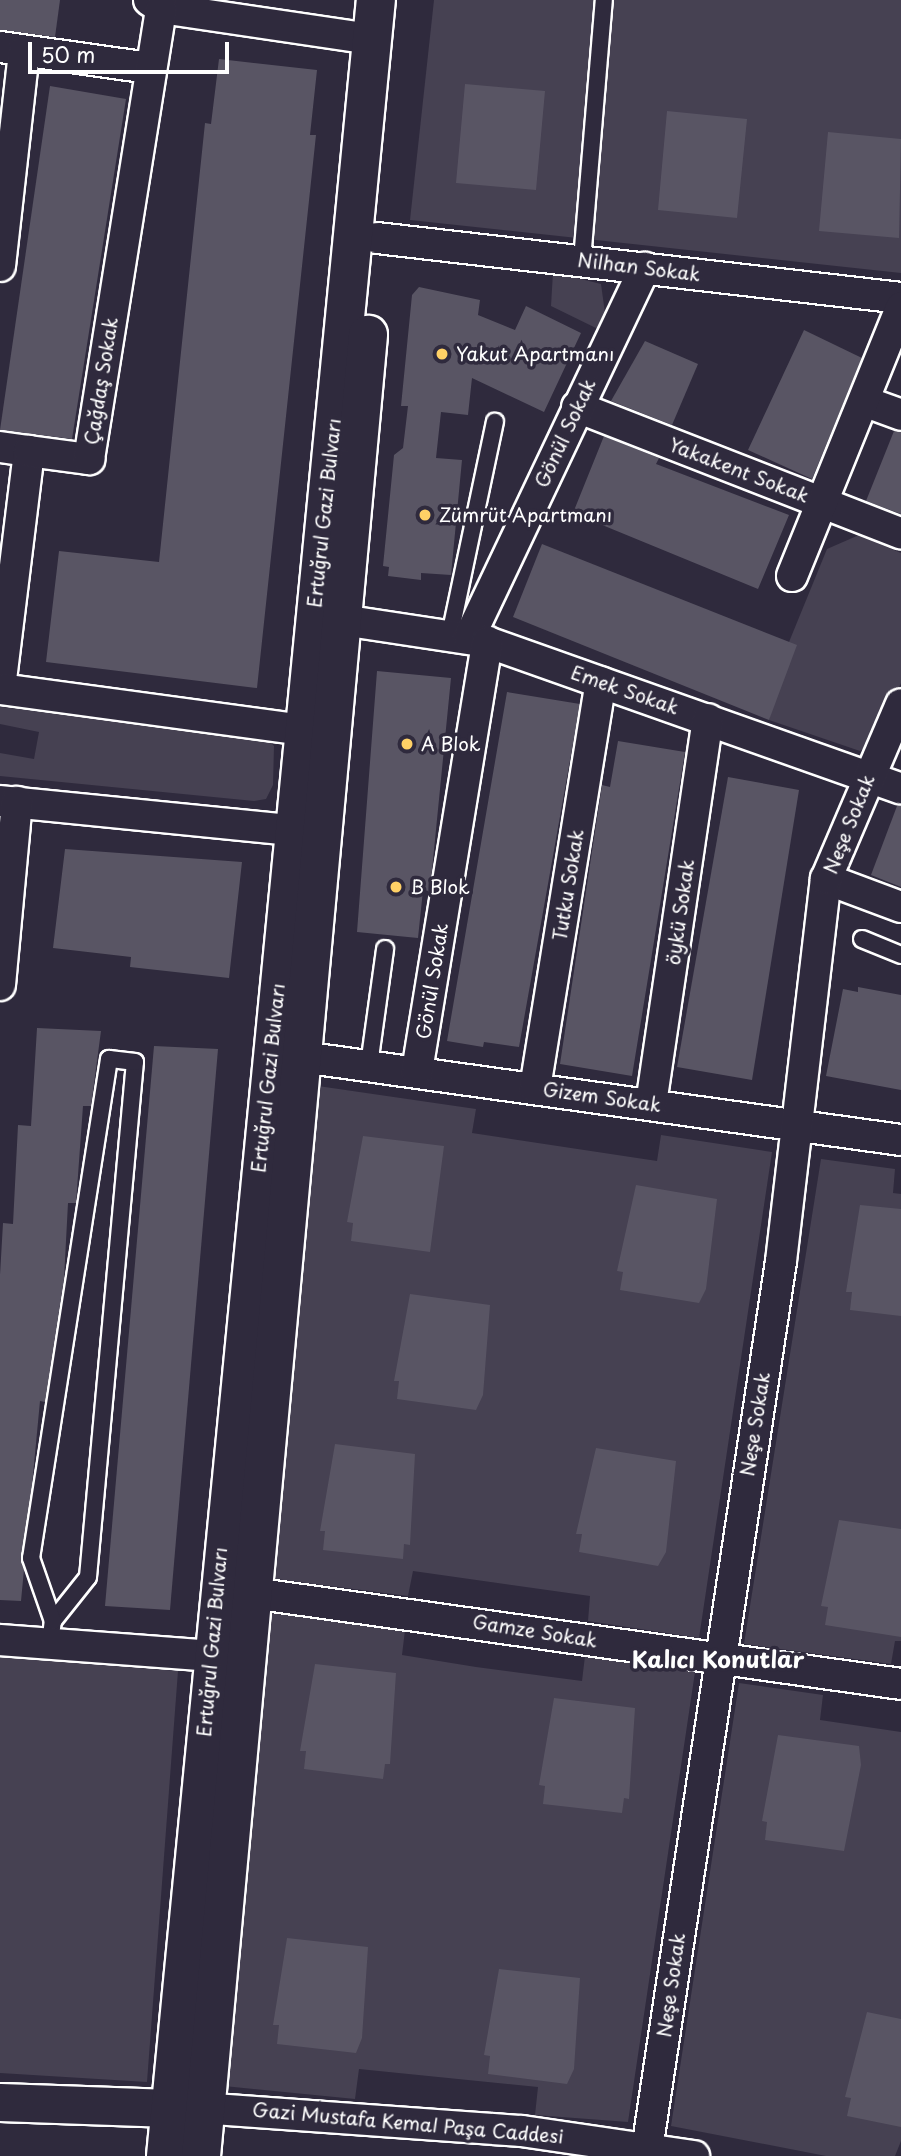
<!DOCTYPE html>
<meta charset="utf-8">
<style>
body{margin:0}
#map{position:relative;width:901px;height:2156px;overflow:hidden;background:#2f2a3d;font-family:"Playpen Sans",sans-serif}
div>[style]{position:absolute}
.green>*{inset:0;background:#464152}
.building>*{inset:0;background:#595564}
.roads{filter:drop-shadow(2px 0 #fff) drop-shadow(-2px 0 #fff) drop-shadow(0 2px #fff) drop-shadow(0 -2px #fff)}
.service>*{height:16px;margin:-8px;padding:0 8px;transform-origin:8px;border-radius:8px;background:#2f2a3d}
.minor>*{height:30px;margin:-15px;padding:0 15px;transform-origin:15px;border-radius:15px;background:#2f2a3d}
.tertiary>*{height:37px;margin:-18.5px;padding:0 18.5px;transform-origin:18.5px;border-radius:18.5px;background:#2f2a3d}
.secondary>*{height:38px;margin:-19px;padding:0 19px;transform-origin:19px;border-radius:19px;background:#2f2a3d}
.dots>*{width:19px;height:19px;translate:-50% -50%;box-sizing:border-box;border:4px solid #2f2a3d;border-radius:50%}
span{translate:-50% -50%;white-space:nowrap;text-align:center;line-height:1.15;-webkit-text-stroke:7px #2f2a3d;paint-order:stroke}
.street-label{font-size:19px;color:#fff}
.poi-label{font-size:19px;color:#fff}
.left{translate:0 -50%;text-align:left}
.quarter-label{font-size:23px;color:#fff;font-weight:700}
.scale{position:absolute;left:28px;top:42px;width:201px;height:32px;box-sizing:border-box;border:4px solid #fff;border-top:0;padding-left:9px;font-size:21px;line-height:24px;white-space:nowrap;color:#fff;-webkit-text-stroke:5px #2f2a3d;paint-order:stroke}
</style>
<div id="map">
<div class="green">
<div style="clip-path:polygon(434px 0,901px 0,901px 273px,410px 220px)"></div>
<div style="clip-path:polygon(553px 272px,601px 284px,605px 313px,600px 330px,551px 306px)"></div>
<div style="clip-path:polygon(859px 535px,901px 553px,901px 683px,874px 742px,860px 751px,769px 720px,789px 642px,827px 549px)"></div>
<div style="clip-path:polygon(0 707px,265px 736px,274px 746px,273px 785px,266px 799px,254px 801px,0 776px,0 753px,34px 759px,39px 732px,0 724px)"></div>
<div style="clip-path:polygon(318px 1086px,476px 1109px,472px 1133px,657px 1161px,661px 1135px,772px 1152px,699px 1638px,588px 1621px,590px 1596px,413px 1571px,408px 1596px,268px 1578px)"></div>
<div style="clip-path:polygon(821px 1159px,895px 1169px,893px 1193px,901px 1194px,901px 1641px,895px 1641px,891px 1664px,744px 1644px)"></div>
<div style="clip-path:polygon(267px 1610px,405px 1630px,402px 1655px,476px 1667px,582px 1681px,585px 1656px,695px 1672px,628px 2122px,535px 2115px,538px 2087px,359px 2069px,355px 2099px,224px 2086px)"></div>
<div style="clip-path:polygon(0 1657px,178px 1671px,147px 2082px,0 2073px)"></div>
<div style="clip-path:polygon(739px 1683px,823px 1695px,820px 1720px,901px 1732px,901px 2141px,895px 2156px,826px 2156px,671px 2126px)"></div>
</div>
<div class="building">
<div style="clip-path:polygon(0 0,60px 0,55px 37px,0 30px)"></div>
<div style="clip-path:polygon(219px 59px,317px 70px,310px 135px,316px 135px,257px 688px,46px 662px,59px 551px,159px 562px,205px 123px,211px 124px)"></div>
<div style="clip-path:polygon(465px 84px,545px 91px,536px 190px,456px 183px)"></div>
<div style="clip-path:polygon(50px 86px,126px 99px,72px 439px,0 430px)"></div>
<div style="clip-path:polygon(667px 111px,747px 119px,737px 218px,658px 210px)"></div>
<div style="clip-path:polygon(828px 132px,901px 139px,899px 238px,819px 231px)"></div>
<div style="clip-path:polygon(419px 287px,480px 300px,478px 315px,515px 330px,526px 306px,581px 333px,544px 412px,472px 378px,468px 415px,441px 412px,436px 458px,462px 460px,451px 575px,421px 573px,421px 580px,388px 576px,389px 567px,383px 566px,394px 455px,403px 448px,408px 406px,401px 406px,412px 295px)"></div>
<div style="clip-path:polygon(804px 330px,862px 358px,812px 479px,748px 450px)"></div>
<div style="clip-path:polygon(645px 341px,698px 364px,672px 425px,611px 401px)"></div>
<div style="clip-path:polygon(894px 431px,901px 432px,901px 514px,866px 501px)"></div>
<div style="clip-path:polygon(604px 436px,659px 458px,656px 464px,789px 515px,758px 589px,573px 513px)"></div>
<div style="clip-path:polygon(542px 544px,797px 645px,769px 720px,513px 617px)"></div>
<div style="clip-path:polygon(377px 671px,451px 678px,432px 870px,429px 891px,423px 890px,418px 938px,357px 932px)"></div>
<div style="clip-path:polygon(507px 692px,580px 704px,519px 1047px,484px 1042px,483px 1047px,447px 1041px)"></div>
<div style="clip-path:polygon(618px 741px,685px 752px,632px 1076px,560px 1064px,602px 785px,610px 787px)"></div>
<div style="clip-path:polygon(728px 777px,799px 790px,752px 1080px,677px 1067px)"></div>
<div style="clip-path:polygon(897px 806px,901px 806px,901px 887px,871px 875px)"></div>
<div style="clip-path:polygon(65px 849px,242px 862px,229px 978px,130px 967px,131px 957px,53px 948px)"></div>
<div style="clip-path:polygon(858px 987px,901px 995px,901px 1090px,826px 1076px,843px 989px,858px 992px)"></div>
<div style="clip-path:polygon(37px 1028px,101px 1031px,91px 1106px,83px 1106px,76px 1203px,68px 1203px,64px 1279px,45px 1402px,40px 1401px,21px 1601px,0 1600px,0 1275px,3px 1223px,13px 1224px,18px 1125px,31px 1126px)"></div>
<div style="clip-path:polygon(154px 1046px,218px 1049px,170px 1610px,105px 1606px)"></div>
<div style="clip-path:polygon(363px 1136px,444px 1146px,430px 1252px,351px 1241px,353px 1223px,347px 1222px)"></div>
<div style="clip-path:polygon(636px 1185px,717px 1199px,706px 1289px,699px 1303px,620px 1290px,623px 1272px,617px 1271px)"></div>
<div style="clip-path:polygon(860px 1205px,901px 1209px,901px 1316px,850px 1310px,852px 1292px,846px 1292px)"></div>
<div style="clip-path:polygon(410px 1294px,490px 1305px,483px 1395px,476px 1410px,397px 1399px,399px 1381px,394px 1381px)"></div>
<div style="clip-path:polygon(335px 1444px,415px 1454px,410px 1545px,404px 1544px,403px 1559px,323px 1550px,325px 1531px,320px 1531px)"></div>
<div style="clip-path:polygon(596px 1448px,676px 1461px,666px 1552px,658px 1566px,579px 1552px,582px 1534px,576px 1534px)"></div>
<div style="clip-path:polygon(839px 1520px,901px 1529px,901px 1637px,825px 1625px,828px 1607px,821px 1606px)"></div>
<div style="clip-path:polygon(315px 1664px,396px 1673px,390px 1764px,385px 1764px,383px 1779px,304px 1769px,306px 1751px,300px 1751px)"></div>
<div style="clip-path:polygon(554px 1698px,635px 1708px,629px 1799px,624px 1798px,622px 1813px,543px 1804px,545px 1786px,539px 1785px)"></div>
<div style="clip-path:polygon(778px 1735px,859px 1746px,861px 1765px,844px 1851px,765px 1840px,767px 1822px,762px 1821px)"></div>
<div style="clip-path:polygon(287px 1938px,368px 1947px,362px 2038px,356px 2053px,277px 2044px,279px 2025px,273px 2025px)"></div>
<div style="clip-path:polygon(499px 1969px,580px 1978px,574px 2069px,567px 2084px,488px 2074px,490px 2056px,484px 2055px)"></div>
<div style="clip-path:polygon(867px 2012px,901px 2019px,901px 2127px,847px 2116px,851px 2098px,845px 2097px)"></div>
</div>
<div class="roads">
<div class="service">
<div style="left:582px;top:260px;width:261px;rotate:-85.2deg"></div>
<div style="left:450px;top:635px;width:218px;rotate:-78.1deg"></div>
<div style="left:862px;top:939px;width:42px;rotate:22.3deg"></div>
<div style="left:369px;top:1065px;width:117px;rotate:-82.1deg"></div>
<div style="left:50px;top:1644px;width:23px;rotate:-83deg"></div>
<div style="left:53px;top:1621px;width:56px;rotate:-51.5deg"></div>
<div style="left:88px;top:1577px;width:517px;rotate:-84.79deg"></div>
<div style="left:135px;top:1062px;width:26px;rotate:-173deg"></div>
<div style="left:109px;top:1059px;width:505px;rotate:98.88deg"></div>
<div style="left:31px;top:1558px;width:67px;rotate:70.8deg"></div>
</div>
<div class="minor">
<div style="left:149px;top:0;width:14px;rotate:34deg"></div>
<div style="left:161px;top:8px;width:212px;rotate:8.4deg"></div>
<div style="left:0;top:47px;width:150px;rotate:8deg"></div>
<div style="left:377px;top:238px;width:527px;rotate:6.53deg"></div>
<div style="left:0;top:266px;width:216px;rotate:-83.6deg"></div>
<div style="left:866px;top:402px;width:37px;rotate:20deg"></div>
<div style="left:577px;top:407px;width:348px;rotate:21.3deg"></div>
<div style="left:0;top:447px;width:29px;rotate:8deg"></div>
<div style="left:792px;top:576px;width:290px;rotate:-67.9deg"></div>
<div style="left:342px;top:620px;width:147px;rotate:8.6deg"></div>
<div style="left:487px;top:642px;width:439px;rotate:19.5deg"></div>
<div style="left:469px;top:638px;width:410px;rotate:-64.6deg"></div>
<div style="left:0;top:688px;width:239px;rotate:-83deg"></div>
<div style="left:29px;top:451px;width:61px;rotate:7.6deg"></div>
<div style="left:89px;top:459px;width:457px;rotate:-80.9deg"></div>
<div style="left:0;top:689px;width:329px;rotate:7.7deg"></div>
<div style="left:0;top:801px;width:293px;rotate:5.7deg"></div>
<div style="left:826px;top:879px;width:80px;rotate:20.5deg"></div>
<div style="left:0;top:985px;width:184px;rotate:-84.7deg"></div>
<div style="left:302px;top:1057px;width:605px;rotate:7.89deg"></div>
<div style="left:417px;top:1071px;width:435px;rotate:-80.7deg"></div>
<div style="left:535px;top:1088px;width:411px;rotate:-80.8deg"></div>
<div style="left:651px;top:1104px;width:389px;rotate:-81.6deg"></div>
<div style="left:252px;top:1593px;width:655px;rotate:7.98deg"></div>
<div style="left:0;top:1640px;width:212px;rotate:4.3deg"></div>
<div style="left:186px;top:2107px;width:337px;rotate:4.1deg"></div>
<div style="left:522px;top:2131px;width:174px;rotate:8.3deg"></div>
<div style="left:646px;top:2156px;width:905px;rotate:-81.42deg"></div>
<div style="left:781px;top:1261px;width:385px;rotate:-83.3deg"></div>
<div style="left:826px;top:879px;width:190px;rotate:-66.8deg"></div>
</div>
<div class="tertiary">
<div style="left:0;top:2102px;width:170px;rotate:2deg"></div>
</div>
<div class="secondary">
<div style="left:166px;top:2156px;width:2166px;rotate:-84.44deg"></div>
<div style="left:201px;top:2156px;width:1829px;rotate:-84.76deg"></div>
</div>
</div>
<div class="dots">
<div style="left:442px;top:354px;background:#ffd166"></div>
<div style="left:425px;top:515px;background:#ffd166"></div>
<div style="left:407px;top:744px;background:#ffd166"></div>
<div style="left:396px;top:887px;background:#ffd166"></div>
</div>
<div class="street-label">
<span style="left:639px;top:267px;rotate:7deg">Nilhan Sokak</span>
<span style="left:101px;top:381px;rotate:-81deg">Çağdaş Sokak</span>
<span style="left:565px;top:433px;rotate:-65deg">Gönül Sokak</span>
<span style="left:739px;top:470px;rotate:21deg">Yakakent Sokak</span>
<span style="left:324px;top:513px;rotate:-84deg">Ertuğrul Gazi Bulvarı</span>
<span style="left:625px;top:690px;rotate:19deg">Emek Sokak</span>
<span style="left:849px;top:824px;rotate:-68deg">Neşe Sokak</span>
<span style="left:568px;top:885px;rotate:-81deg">Tutku Sokak</span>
<span style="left:680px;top:912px;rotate:-82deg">öykü Sokak</span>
<span style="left:432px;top:981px;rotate:-81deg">Gönül Sokak</span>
<span style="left:268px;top:1078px;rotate:-84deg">Ertuğrul Gazi Bulvarı</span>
<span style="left:602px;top:1097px;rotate:8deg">Gizem Sokak</span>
<span style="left:755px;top:1424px;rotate:-81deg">Neşe Sokak</span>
<span style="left:535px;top:1631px;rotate:9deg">Gamze Sokak</span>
<span style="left:212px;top:1642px;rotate:-85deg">Ertuğrul Gazi Bulvarı</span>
<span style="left:671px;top:1985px;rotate:-82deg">Neşe Sokak</span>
<span style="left:408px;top:2123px;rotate:5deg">Gazi Mustafa Kemal Paşa Caddesi</span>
</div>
<div class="poi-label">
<span class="left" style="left:456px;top:354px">Yakut Apartmanı</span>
<span class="left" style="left:439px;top:515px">Zümrüt Apartmanı</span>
<span class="left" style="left:421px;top:744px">A Blok</span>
<span class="left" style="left:410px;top:887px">B Blok</span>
</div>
<div class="quarter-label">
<span style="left:718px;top:1659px">Kalıcı Konutlar</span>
</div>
<div class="scale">50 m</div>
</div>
